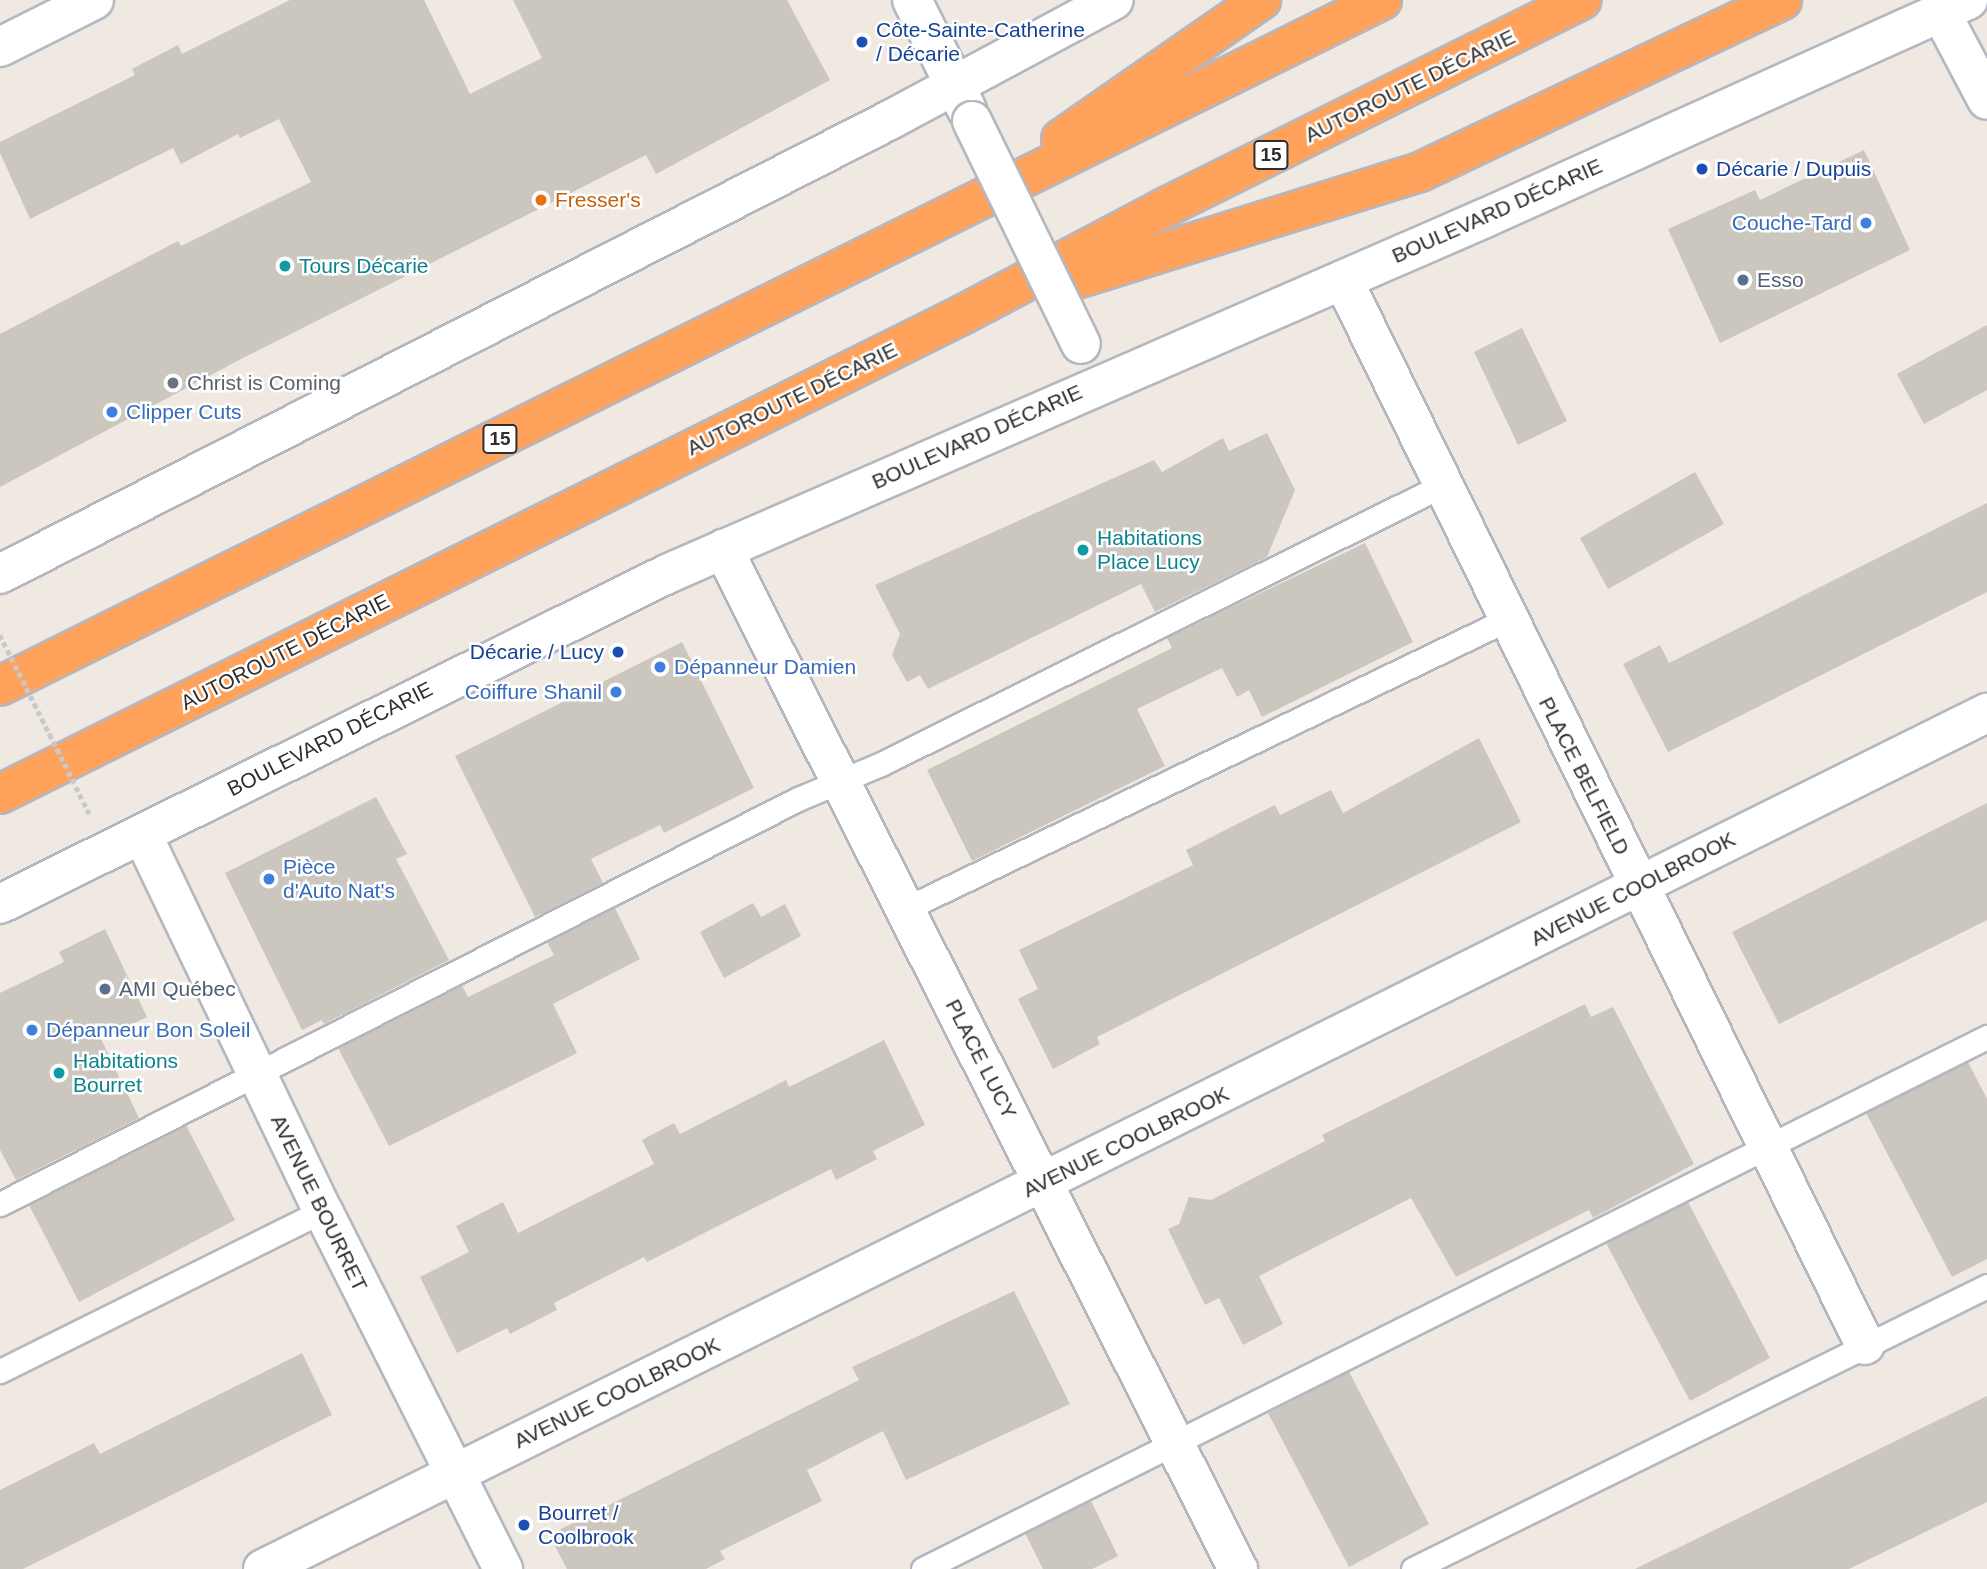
<!DOCTYPE html>
<meta charset="utf-8">
<style>
body{margin:0}
#map{position:relative;width:1987px;height:1569px;overflow:hidden;background:#efe9e1;font-family:Arial,sans-serif}
div>[style]{position:absolute}
.building>*{inset:0;background:#cbc7bf}
.roads{filter:drop-shadow(2px 0 #b4b7c1) drop-shadow(-2px 0 #b4b7c1) drop-shadow(0 2px #b4b7c1) drop-shadow(0 -2px #b4b7c1)}
.lane>*{height:23px;margin:-11.5px;padding:0 11.5px;transform-origin:11.5px;border-radius:11.5px;background:#fff}
.street>*{height:38px;margin:-19px;padding:0 19px;transform-origin:19px;border-radius:19px;background:#fff}
.secondary>*{height:38px;margin:-19px;padding:0 19px;transform-origin:19px;border-radius:19px;background:#fff}
.highway>*{height:38px;margin:-19px;padding:0 19px;transform-origin:19px;border-radius:19px;background:#ffa35c}
.path-bridge>*{height:4.5px;margin-top:-2.25px;transform-origin:0;background:repeating-linear-gradient(90deg,#c9c9c9 0 5px,transparent 0 8.5px)}
.bridges{filter:drop-shadow(2px 0 #b4b7c1) drop-shadow(-2px 0 #b4b7c1) drop-shadow(0 2px #b4b7c1) drop-shadow(0 -2px #b4b7c1)}
.secondary-bridge>*{height:38px;margin:-19px;padding:0 19px;transform-origin:19px;border-radius:19px;background:#fff}
.dots>*{width:19px;height:19px;translate:-50% -50%;box-sizing:border-box;border:4px solid #fff;border-radius:50%}
span{translate:-50% -50%;white-space:nowrap;text-align:center;line-height:1.15;-webkit-text-stroke:5px #fff;paint-order:stroke}
.shield-label span{padding:2px 5px;background:#fff;border:2px solid;border-radius:5px;-webkit-text-stroke-width:0}
.shield-label{font-size:19px;color:#2e2e2e;font-weight:700}
.transit-label{font-size:21px;color:#164399}
.left{translate:0 -50%;text-align:left}
.right{translate:-100% -50%;text-align:right}
.street-label{font-size:21px;color:#2e2e2e}
.food-label{font-size:21px;color:#c56008}
.shop-label{font-size:21px;color:#366cbe}
.culture-label{font-size:21px;color:#0d838f}
.service-label{font-size:21px;color:#4e5e75}
.worship-label{font-size:21px;color:#5b616d}
</style>
<div id="map">
<div class="building">
<div style="clip-path:polygon(290px 0,424px 0,470px 94px,542px 58px,513px 0,787px 0,830px 80px,656px 174px,646px 155px,241px 359px,0 487px,0 334px,178px 241px,181px 246px,311px 182px,279px 119px,240px 138px,238px 134px,181px 164px,173px 148px,30px 219px,0 153px,0 142px,135px 75px,132px 69px,178px 45px,182px 54px)"></div>
<div style="clip-path:polygon(1864px 150px,1910px 250px,1720px 343px,1668px 229px,1755px 190px,1760px 200px)"></div>
<div style="clip-path:polygon(1987px 325px,1987px 390px,1924px 424px,1897px 374px)"></div>
<div style="clip-path:polygon(1522px 328px,1567px 421px,1518px 445px,1474px 352px)"></div>
<div style="clip-path:polygon(1267px 433px,1295px 490px,1267px 557px,1155px 612px,1141px 584px,928px 689px,920px 675px,907px 682px,892px 655px,900px 634px,875px 585px,1154px 460px,1162px 472px,1223px 438px,1229px 451px)"></div>
<div style="clip-path:polygon(1695px 472px,1724px 524px,1608px 589px,1580px 538px)"></div>
<div style="clip-path:polygon(1987px 503px,1987px 592px,1668px 752px,1623px 664px,1660px 645px,1669px 663px)"></div>
<div style="clip-path:polygon(1365px 543px,1413px 642px,1262px 717px,1249px 690px,1237px 697px,1222px 668px,1137px 709px,1165px 766px,972px 861px,927px 770px,1172px 648px,1167px 638px)"></div>
<div style="clip-path:polygon(682px 642px,754px 788px,664px 833px,660px 825px,591px 859px,603px 883px,535px 917px,455px 756px)"></div>
<div style="clip-path:polygon(1479px 738px,1521px 822px,1097px 1037px,1100px 1044px,1053px 1069px,1018px 999px,1038px 989px,1019px 950px,1193px 865px,1186px 850px,1275px 805px,1280px 815px,1331px 790px,1343px 813px)"></div>
<div style="clip-path:polygon(376px 797px,407px 854px,396px 859px,449px 960px,324px 1024px,322px 1020px,302px 1030px,225px 873px)"></div>
<div style="clip-path:polygon(1987px 803px,1987px 920px,1779px 1024px,1732px 932px)"></div>
<div style="clip-path:polygon(753px 903px,761px 917px,785px 904px,801px 936px,724px 978px,700px 932px)"></div>
<div style="clip-path:polygon(615px 908px,640px 959px,553px 1004px,577px 1053px,389px 1146px,338px 1048px,462px 985px,468px 997px,554px 955px,547px 942px)"></div>
<div style="clip-path:polygon(105px 929px,147px 1017px,101px 1039px,139px 1118px,16px 1180px,0 1150px,0 993px,64px 962px,59px 952px)"></div>
<div style="clip-path:polygon(1585px 1004px,1591px 1017px,1613px 1007px,1694px 1164px,1593px 1218px,1589px 1210px,1456px 1277px,1411px 1198px,1259px 1276px,1283px 1324px,1243px 1345px,1219px 1298px,1205px 1305px,1168px 1229px,1179px 1224px,1189px 1197px,1211px 1200px,1325px 1141px,1322px 1135px)"></div>
<div style="clip-path:polygon(884px 1040px,925px 1125px,873px 1151px,877px 1159px,836px 1180px,831px 1169px,647px 1262px,644px 1257px,554px 1303px,557px 1310px,510px 1334px,507px 1328px,457px 1353px,420px 1277px,469px 1252px,456px 1226px,503px 1202px,518px 1233px,654px 1164px,642px 1140px,674px 1123px,680px 1134px,786px 1080px,789px 1087px)"></div>
<div style="clip-path:polygon(1968px 1062px,1987px 1099px,1987px 1259px,1952px 1277px,1866px 1113px)"></div>
<div style="clip-path:polygon(186px 1125px,235px 1220px,79px 1302px,29px 1205px)"></div>
<div style="clip-path:polygon(1688px 1202px,1770px 1358px,1690px 1401px,1606px 1243px)"></div>
<div style="clip-path:polygon(1014px 1291px,1070px 1404px,906px 1480px,883px 1431px,807px 1470px,822px 1501px,720px 1551px,725px 1559px,706px 1569px,567px 1569px,549px 1535px,859px 1380px,852px 1367px)"></div>
<div style="clip-path:polygon(302px 1353px,332px 1415px,23px 1569px,0 1569px,0 1490px,94px 1443px,100px 1454px)"></div>
<div style="clip-path:polygon(1349px 1372px,1429px 1524px,1349px 1567px,1268px 1413px)"></div>
<div style="clip-path:polygon(1987px 1396px,1987px 1502px,1849px 1569px,1635px 1569px)"></div>
<div style="clip-path:polygon(1091px 1501px,1118px 1556px,1092px 1569px,1043px 1569px,1025px 1533px)"></div>
</div>
<div class="roads">
<div class="lane">
<div style="left:905px;top:909px;width:667px;rotate:-25.68deg"></div>
<div style="left:0;top:1204px;width:895px;rotate:-26.91deg"></div>
<div style="left:798px;top:799px;width:90px;rotate:-22.9deg"></div>
<div style="left:881px;top:764px;width:625px;rotate:-26.4deg"></div>
<div style="left:0;top:1371px;width:360px;rotate:-26.4deg"></div>
<div style="left:923px;top:1569px;width:1190px;rotate:-26.57deg"></div>
<div style="left:1413px;top:1569px;width:640px;rotate:-26.24deg"></div>
</div>
<div class="street">
<div style="left:1941px;top:13px;width:98px;rotate:62.1deg"></div>
<div style="left:0;top:47px;width:105px;rotate:-26.6deg"></div>
<div style="left:1343px;top:280px;width:1186px;rotate:63.89deg"></div>
<div style="left:723px;top:549px;width:1143px;rotate:63.21deg"></div>
<div style="left:142px;top:834px;width:418px;rotate:64.4deg"></div>
<div style="left:323px;top:1211px;width:401px;rotate:63.3deg"></div>
<div style="left:263px;top:1569px;width:1925px;rotate:-26.41deg"></div>
</div>
<div class="secondary">
<div style="left:912px;top:0;width:123px;rotate:63.4deg"></div>
<div style="left:0;top:574px;width:997px;rotate:-27.03deg"></div>
<div style="left:888px;top:121px;width:256px;rotate:-28.2deg"></div>
<div style="left:0;top:904px;width:744px;rotate:-26.32deg"></div>
<div style="left:667px;top:574px;width:892px;rotate:-23.52deg"></div>
<div style="left:1485px;top:218px;width:530px;rotate:-24.29deg"></div>
</div>
<div class="highway">
<div style="left:1061px;top:139px;width:244px;rotate:-34.8deg"></div>
<div style="left:1054px;top:286px;width:383px;rotate:-17.3deg"></div>
<div style="left:1420px;top:172px;width:401px;rotate:-25.4deg"></div>
<div style="left:0;top:686px;width:1543px;rotate:-26.4deg"></div>
<div style="left:0;top:794px;width:1075px;rotate:-26.47deg"></div>
<div style="left:962px;top:315px;width:233px;rotate:-27.9deg"></div>
<div style="left:1168px;top:206px;width:462px;rotate:-26.5deg"></div>
</div>
</div>
<div class="path-bridge">
<div style="left:0;top:635px;width:203px;rotate:63.4deg"></div>
</div>
<div class="bridges">
<div class="secondary-bridge">
<div style="left:972px;top:121px;width:248px;rotate:64deg"></div>
</div>
</div>
<div class="dots">
<div style="left:862px;top:42px;background:#1a4fb4"></div>
<div style="left:1702px;top:169px;background:#1a4fb4"></div>
<div style="left:541px;top:200px;background:#e8710a"></div>
<div style="left:1866px;top:223px;background:#3f7fe0"></div>
<div style="left:285px;top:266px;background:#0f9aa8"></div>
<div style="left:1743px;top:280px;background:#5c6f8a"></div>
<div style="left:173px;top:383px;background:#6b7280"></div>
<div style="left:112px;top:412px;background:#3f7fe0"></div>
<div style="left:1083px;top:550px;background:#0f9aa8"></div>
<div style="left:618px;top:652px;background:#1a4fb4"></div>
<div style="left:660px;top:667px;background:#3f7fe0"></div>
<div style="left:616px;top:692px;background:#3f7fe0"></div>
<div style="left:269px;top:879px;background:#3f7fe0"></div>
<div style="left:105px;top:989px;background:#5c6f8a"></div>
<div style="left:32px;top:1030px;background:#3f7fe0"></div>
<div style="left:59px;top:1073px;background:#0f9aa8"></div>
<div style="left:524px;top:1525px;background:#1a4fb4"></div>
</div>
<div class="shield-label">
<span style="left:1271px;top:155px">15</span>
<span style="left:500px;top:439px">15</span>
</div>
<div class="transit-label">
<span class="left" style="left:876px;top:42px">Côte-Sainte-Catherine<br>/ Décarie</span>
<span class="left" style="left:1716px;top:169px">Décarie / Dupuis</span>
<span class="right" style="left:604px;top:652px">Décarie / Lucy</span>
<span class="left" style="left:538px;top:1525px">Bourret /<br>Coolbrook</span>
</div>
<div class="street-label">
<span style="left:1410px;top:86px;rotate:-26deg">AUTOROUTE DÉCARIE</span>
<span style="left:1497px;top:211px;rotate:-24deg">BOULEVARD DÉCARIE</span>
<span style="left:792px;top:399px;rotate:-26deg">AUTOROUTE DÉCARIE</span>
<span style="left:977px;top:437px;rotate:-24deg">BOULEVARD DÉCARIE</span>
<span style="left:285px;top:652px;rotate:-27deg">AUTOROUTE DÉCARIE</span>
<span style="left:330px;top:739px;rotate:-27deg">BOULEVARD DÉCARIE</span>
<span style="left:1584px;top:776px;rotate:63deg">PLACE BELFIELD</span>
<span style="left:1633px;top:889px;rotate:-27deg">AVENUE COOLBROOK</span>
<span style="left:981px;top:1059px;rotate:63deg">PLACE LUCY</span>
<span style="left:1126px;top:1142px;rotate:-26deg">AVENUE COOLBROOK</span>
<span style="left:319px;top:1203px;rotate:64deg">AVENUE BOURRET</span>
<span style="left:617px;top:1393px;rotate:-26deg">AVENUE COOLBROOK</span>
</div>
<div class="food-label">
<span class="left" style="left:555px;top:200px">Fresser's</span>
</div>
<div class="shop-label">
<span class="right" style="left:1852px;top:223px">Couche-Tard</span>
<span class="left" style="left:126px;top:412px">Clipper Cuts</span>
<span class="left" style="left:674px;top:667px">Dépanneur Damien</span>
<span class="right" style="left:602px;top:692px">Coiffure Shanil</span>
<span class="left" style="left:283px;top:879px">Pièce<br>d'Auto Nat's</span>
<span class="left" style="left:46px;top:1030px">Dépanneur Bon Soleil</span>
</div>
<div class="culture-label">
<span class="left" style="left:299px;top:266px">Tours Décarie</span>
<span class="left" style="left:1097px;top:550px">Habitations<br>Place Lucy</span>
<span class="left" style="left:73px;top:1073px">Habitations<br>Bourret</span>
</div>
<div class="service-label">
<span class="left" style="left:1757px;top:280px">Esso</span>
<span class="left" style="left:119px;top:989px">AMI Québec</span>
</div>
<div class="worship-label">
<span class="left" style="left:187px;top:383px">Christ is Coming</span>
</div>
</div>
